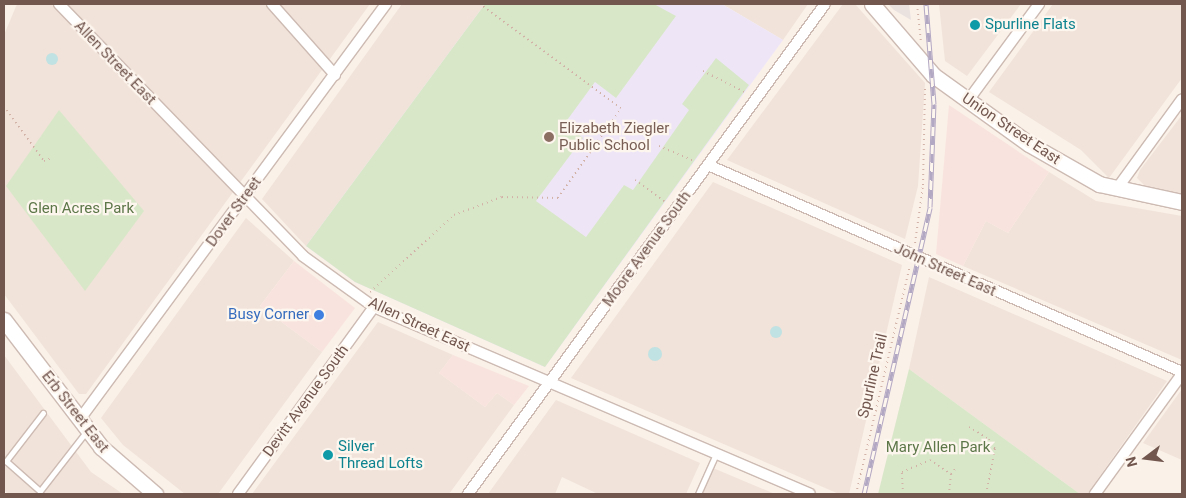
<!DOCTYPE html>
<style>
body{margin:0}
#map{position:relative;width:1186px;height:498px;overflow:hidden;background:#faf1e9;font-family:Roboto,sans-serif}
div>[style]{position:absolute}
.residential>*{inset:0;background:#f1e3d9}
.commercial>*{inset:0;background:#f9e3de}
.industrial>*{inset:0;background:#eae2df}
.education>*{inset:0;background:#eee6f7}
.green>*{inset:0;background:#d9e7c9}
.water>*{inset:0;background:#c0e2e2}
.round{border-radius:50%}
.path>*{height:2px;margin-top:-1px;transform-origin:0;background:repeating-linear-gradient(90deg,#d2b2a7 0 1px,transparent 0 5px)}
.roads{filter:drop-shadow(1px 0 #cdbbb3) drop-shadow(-1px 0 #cdbbb3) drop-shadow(0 1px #cdbbb3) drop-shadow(0 -1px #cdbbb3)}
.lane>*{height:5px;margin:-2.5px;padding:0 2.5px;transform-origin:2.5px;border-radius:2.5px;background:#fff}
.street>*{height:10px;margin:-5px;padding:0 5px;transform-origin:5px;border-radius:5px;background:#fff}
.secondary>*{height:15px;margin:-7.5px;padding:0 7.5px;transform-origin:7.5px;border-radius:7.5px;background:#fff}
.rail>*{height:5px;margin-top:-2.5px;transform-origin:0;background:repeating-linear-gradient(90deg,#fdf6ef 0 9px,#b3a8c3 0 18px);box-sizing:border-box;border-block:1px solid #b3a8c3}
.dots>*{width:14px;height:14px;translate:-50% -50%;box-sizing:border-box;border:2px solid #fdf6ef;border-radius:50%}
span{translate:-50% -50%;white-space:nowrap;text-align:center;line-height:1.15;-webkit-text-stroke:4.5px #fdf6ef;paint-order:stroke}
.culture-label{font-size:15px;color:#0d838f}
.left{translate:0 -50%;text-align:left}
.street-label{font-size:15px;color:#72574f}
.education-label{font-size:15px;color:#785e54}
.park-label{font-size:15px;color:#5d7749}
.shop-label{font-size:15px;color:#366cbe}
.right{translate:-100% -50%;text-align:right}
.frame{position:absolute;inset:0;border:5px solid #72574f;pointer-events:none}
.north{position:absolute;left:1121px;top:433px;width:50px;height:50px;-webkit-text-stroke:4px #fdf6ef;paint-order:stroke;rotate:255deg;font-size:14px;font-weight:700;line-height:20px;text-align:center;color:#72574f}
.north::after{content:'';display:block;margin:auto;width:18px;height:22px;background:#72574f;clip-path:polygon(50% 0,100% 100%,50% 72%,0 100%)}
</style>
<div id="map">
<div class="residential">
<div style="clip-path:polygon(17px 4px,370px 4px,86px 394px,79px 394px,4px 294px,4px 35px)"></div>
<div style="clip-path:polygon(402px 4px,485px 4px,306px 246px,262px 199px)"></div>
<div style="clip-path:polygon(722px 4px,808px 4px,783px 40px)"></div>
<div style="clip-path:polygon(843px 4px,855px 4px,925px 83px,918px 186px,905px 239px,727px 160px)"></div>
<div style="clip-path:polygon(939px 4px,1021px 4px,967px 76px,945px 61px)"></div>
<div style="clip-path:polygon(1053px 4px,1182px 4px,1182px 78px,1109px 178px,1081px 150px,989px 92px)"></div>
<div style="clip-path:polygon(1182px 115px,1182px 194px,1148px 189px,1137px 178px,1140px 170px)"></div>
<div style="clip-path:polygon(1049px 172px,1096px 201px,1182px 216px,1182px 360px,963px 266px,986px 221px,1008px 233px)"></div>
<div style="clip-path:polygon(713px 182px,902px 265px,849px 494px,839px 494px,571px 378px)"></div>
<div style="clip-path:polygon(246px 218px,294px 261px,260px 306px,322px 352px,218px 494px,185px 494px,123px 445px,101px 418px)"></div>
<div style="clip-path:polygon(929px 277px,1167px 381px,1087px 494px,1080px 494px,909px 369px)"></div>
<div style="clip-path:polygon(378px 322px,453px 355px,439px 373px,485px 407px,497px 393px,514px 405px,449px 494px,252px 494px)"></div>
<div style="clip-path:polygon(4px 355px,91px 472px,123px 494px,8px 494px,4px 490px)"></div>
<div style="clip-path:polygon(1182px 389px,1182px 460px,1143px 443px)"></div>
<div style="clip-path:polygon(556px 400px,700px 463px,686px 494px,598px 494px,562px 477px,555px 494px,488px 494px)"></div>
<div style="clip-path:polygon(713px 468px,775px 494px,701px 494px)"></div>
</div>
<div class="commercial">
<div style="clip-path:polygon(949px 105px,1049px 172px,1008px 233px,986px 221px,963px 266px,936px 254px)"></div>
<div style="clip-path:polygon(294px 261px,355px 308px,322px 352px,260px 306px)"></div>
<div style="clip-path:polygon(453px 355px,529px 386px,514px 405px,497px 393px,485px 407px,439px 373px)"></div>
</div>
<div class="industrial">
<div style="clip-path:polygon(888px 4px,909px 4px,911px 20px,894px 10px)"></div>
</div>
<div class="education">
<div style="clip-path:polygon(485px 4px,722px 4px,783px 40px,545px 367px,355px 282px,306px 246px)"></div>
</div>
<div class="green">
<div style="clip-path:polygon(485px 4px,654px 4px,676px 16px,616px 98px,595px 82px,565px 123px,583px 138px,536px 201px,586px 237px,624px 185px,633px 190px,689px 110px,682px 104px,716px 58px,749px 85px,545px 367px,355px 282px,306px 246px)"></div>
<div style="clip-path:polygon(59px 110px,144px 211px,85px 291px,6px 186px)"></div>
<div style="clip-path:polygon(909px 369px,1080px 494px,878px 494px)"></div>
</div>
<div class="water">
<div class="round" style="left:46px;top:53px;width:12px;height:12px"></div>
<div class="round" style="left:770px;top:326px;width:12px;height:12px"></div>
<div class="round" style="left:648px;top:347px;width:14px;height:14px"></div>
</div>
<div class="path">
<div style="left:917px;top:4px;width:37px;rotate:84deg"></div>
<div style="left:703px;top:71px;width:47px;rotate:26.6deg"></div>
<div style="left:4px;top:106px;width:68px;rotate:54deg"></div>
<div style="left:44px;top:161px;width:9px;rotate:-21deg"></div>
<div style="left:659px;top:146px;width:39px;rotate:23deg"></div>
<div style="left:635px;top:180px;width:37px;rotate:36deg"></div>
<div style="left:915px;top:243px;width:59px;rotate:-82.1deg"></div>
<div style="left:923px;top:185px;width:99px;rotate:-88.8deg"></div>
<div style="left:370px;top:292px;width:114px;rotate:-42.5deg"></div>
<div style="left:454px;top:215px;width:51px;rotate:-20.6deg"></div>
<div style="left:502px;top:197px;width:56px;rotate:1deg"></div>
<div style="left:558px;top:198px;width:110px;rotate:-55deg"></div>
<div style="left:621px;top:108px;width:175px;rotate:-143.6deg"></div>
<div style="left:969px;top:427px;width:23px;rotate:31deg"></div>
<div style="left:989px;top:439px;width:12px;rotate:59deg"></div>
<div style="left:995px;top:449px;width:46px;rotate:101.3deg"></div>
<div style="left:951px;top:474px;width:9px;rotate:-49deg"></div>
<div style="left:856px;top:494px;width:235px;rotate:-76.7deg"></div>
<div style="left:903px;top:494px;width:22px;rotate:-93deg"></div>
<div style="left:902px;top:472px;width:30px;rotate:-23deg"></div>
<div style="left:930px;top:460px;width:25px;rotate:34deg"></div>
<div style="left:951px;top:474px;width:20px;rotate:96deg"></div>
</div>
<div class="roads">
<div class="lane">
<div style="left:43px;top:413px;width:61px;rotate:127.6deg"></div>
<div style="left:6px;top:461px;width:45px;rotate:41.4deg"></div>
<div style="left:40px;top:491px;width:75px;rotate:-52.1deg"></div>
<div style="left:698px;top:494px;width:44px;rotate:-65.8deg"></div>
</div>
<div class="street">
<div style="left:59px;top:4px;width:351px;rotate:45.9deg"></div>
<div style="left:303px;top:256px;width:87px;rotate:35.7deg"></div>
<div style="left:374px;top:307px;width:474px;rotate:23.2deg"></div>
<div style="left:272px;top:4px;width:95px;rotate:48.4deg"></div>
<div style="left:967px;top:102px;width:122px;rotate:-53.7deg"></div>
<div style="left:708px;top:165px;width:517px;rotate:23.59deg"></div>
<div style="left:1116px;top:190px;width:112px;rotate:-54deg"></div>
<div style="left:80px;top:419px;width:516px;rotate:-53.6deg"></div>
<div style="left:238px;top:494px;width:231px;rotate:-54deg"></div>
<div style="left:468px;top:494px;width:606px;rotate:-53.92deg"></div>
<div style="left:1095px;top:494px;width:148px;rotate:-54.1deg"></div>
</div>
<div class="secondary">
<div style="left:872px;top:4px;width:94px;rotate:49.3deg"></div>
<div style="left:933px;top:75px;width:118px;rotate:35.7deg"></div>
<div style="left:1029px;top:144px;width:81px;rotate:29.7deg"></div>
<div style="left:1099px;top:184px;width:85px;rotate:12.2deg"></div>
<div style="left:4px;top:320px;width:160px;rotate:52.6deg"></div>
<div style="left:101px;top:447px;width:72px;rotate:41deg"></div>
</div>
</div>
<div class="rail">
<div style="left:864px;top:494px;width:294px;rotate:-77deg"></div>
<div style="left:930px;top:207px;width:103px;rotate:-87.8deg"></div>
<div style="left:934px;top:104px;width:100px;rotate:-94.6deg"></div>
</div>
<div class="dots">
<div style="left:975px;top:25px;background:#0f9aa8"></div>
<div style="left:549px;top:137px;background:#8d6e63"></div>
<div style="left:319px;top:315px;background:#3f7fe0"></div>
<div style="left:328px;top:455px;background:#0f9aa8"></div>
</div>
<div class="culture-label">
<span class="left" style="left:985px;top:25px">Spurline Flats</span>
<span class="left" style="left:338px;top:455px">Silver<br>Thread Lofts</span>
</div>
<div class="street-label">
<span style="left:115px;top:63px;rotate:46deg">Allen Street East</span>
<span style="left:1011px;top:129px;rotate:34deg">Union Street East</span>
<span style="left:234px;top:212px;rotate:-54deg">Dover Street</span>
<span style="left:647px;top:249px;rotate:-54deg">Moore Avenue South</span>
<span style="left:945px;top:270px;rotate:24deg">John Street East</span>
<span style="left:419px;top:325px;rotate:25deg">Allen Street East</span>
<span style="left:873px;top:376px;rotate:-77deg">Spurline Trail</span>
<span style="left:306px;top:401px;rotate:-54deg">Devitt Avenue South</span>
<span style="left:75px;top:412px;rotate:52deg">Erb Street East</span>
</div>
<div class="education-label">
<span class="left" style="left:559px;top:137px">Elizabeth Ziegler<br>Public School</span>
</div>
<div class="park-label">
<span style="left:81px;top:209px">Glen Acres Park</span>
<span style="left:938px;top:448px">Mary Allen Park</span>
</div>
<div class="shop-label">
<span class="right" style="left:309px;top:315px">Busy Corner</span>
</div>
<div class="frame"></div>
<div class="north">N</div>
</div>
